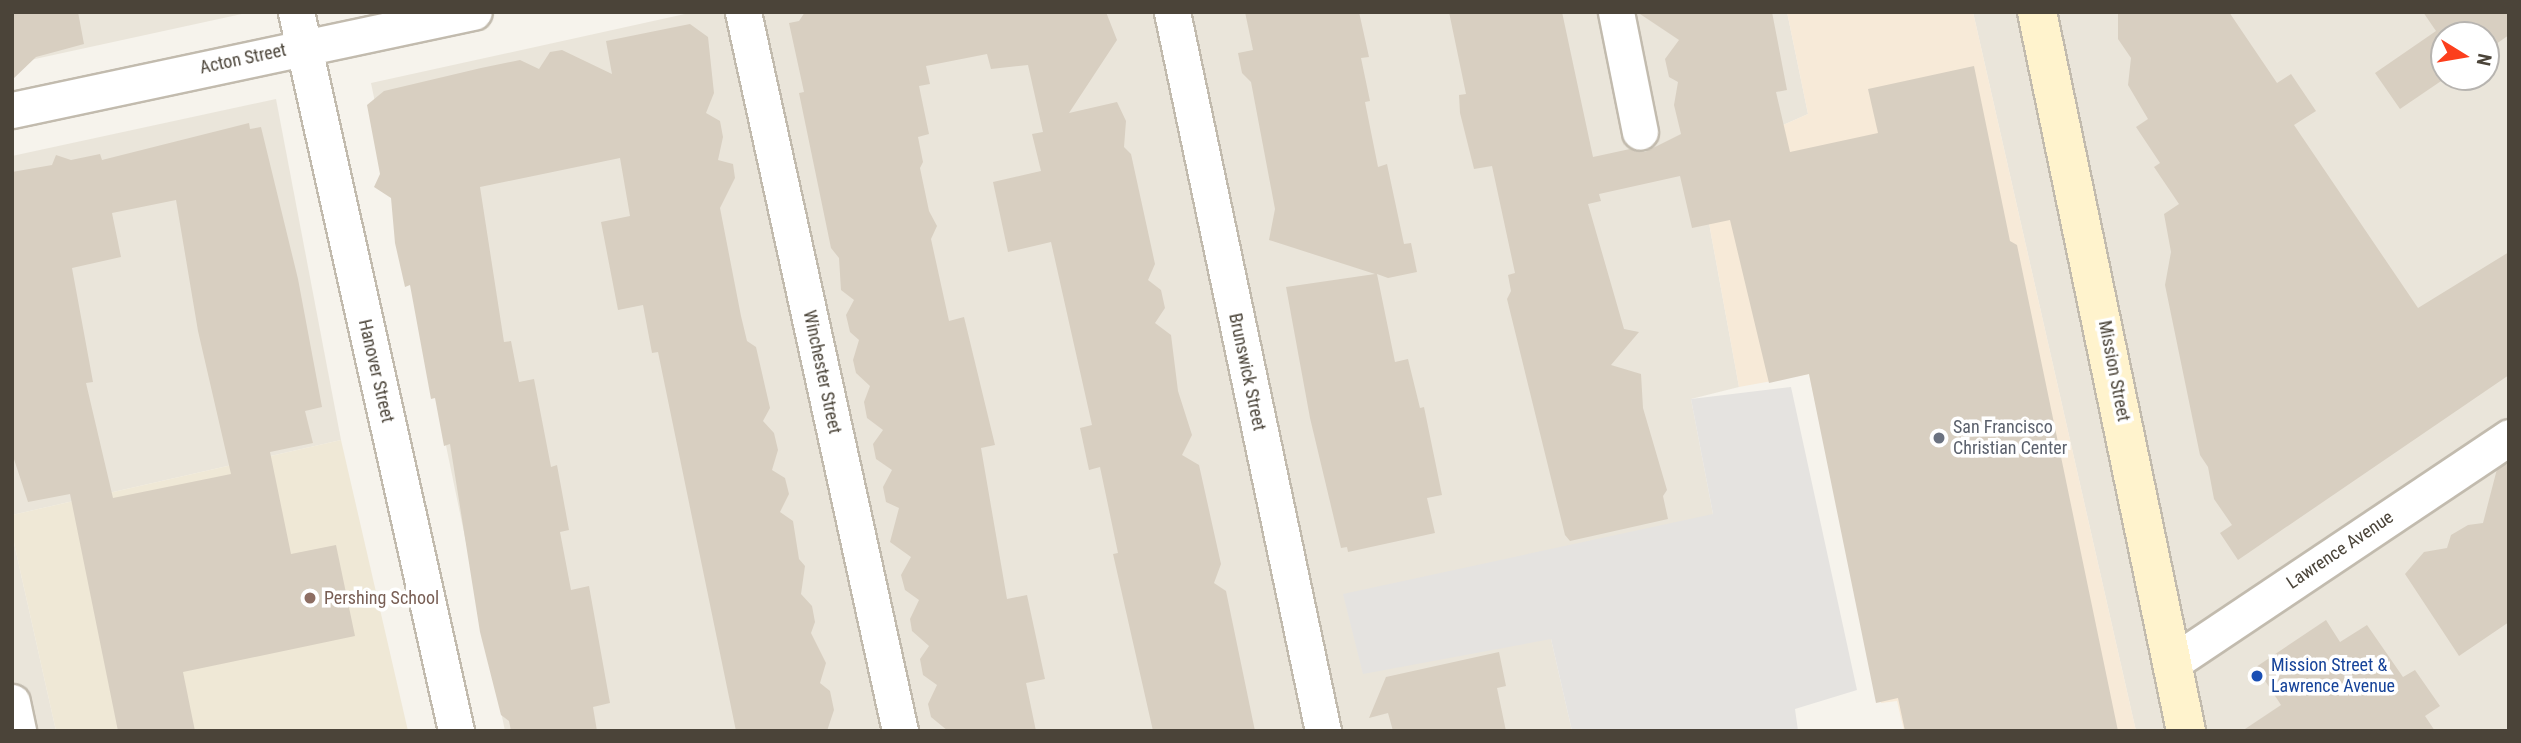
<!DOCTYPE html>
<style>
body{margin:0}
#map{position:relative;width:2521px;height:743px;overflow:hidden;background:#f6f3ec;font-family:"Roboto Condensed",sans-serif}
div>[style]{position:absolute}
.residential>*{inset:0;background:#eae5da}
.commercial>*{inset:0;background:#f7ead8}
.education>*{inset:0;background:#efe8d6}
.parking>*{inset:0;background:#e5e3e0}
.building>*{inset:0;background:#d8cfc1}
.roads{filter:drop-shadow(2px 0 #c2bbae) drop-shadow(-2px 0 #c2bbae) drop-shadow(0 2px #c2bbae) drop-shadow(0 -2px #c2bbae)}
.street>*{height:35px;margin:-17.5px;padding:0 17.5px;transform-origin:17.5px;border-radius:17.5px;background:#fff}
.secondary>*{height:38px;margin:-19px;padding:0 19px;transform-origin:19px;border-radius:19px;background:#fff3cd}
.dots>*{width:19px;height:19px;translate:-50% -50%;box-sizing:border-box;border:4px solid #fff;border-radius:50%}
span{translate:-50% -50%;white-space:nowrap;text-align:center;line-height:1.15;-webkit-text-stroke:7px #fff;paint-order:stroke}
.street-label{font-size:18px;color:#4b4439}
.worship-label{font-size:18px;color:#5b616d}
.left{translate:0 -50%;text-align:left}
.education-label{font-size:18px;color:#785e54}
.transit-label{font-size:18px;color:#164399}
.frame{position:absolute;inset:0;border:14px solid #4b4439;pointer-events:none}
.north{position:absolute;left:2430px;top:21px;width:70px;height:70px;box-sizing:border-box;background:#fff;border:2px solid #b7b4b0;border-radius:50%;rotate:101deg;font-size:19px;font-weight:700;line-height:28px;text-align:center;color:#4b4439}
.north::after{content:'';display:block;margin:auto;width:24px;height:32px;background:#fc3f1d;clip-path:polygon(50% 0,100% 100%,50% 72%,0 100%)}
</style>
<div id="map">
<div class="residential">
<div style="clip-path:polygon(12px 12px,251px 12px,12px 64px)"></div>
<div style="clip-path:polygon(694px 12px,1787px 12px,1808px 114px,1698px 163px,1739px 387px,1691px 399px,1713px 514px,1551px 639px,1572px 731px,505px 731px,371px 83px)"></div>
<div style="clip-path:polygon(evenodd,1973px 12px,2509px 12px,2509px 731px,2136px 731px,1973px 12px,2444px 35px,2486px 35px,2486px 77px,2444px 77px,2444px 35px)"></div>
<div style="clip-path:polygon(276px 99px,341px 440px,12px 515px,12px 156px)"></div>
<div style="clip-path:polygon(12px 534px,56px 731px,12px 731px)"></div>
</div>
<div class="commercial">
<div style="clip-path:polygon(1787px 12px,1973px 12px,2136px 731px,1904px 731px,1897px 701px,1881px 703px,1809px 374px,1739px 387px,1698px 163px,1808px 114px)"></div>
</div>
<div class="education">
<div style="clip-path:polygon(341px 440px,408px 731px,56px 731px,12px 534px,12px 515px)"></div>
</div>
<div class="parking">
<div style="clip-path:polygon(1791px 387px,1857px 690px,1795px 709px,1798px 731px,1572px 731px,1551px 639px,1363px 674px,1343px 594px,1713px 514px,1691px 399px)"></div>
</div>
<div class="building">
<div style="clip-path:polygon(12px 12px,78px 12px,84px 44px,36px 57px,12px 80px)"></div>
<div style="clip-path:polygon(805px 12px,1106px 12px,1117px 40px,1069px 113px,1117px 102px,1126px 121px,1124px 147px,1131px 154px,1155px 264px,1148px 280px,1161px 290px,1165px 308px,1155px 323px,1171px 335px,1178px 391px,1192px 435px,1182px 455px,1199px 465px,1221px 564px,1214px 583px,1226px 591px,1255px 731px,1153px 731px,1113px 554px,1118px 553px,1100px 467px,1089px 470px,1080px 428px,1092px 425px,1051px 242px,1008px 252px,993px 182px,1041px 171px,1032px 134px,1043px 132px,1028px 65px,991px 69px,987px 54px,926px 66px,930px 84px,919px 86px,929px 134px,918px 137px,923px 162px,920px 168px,929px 211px,937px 226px,931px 239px,949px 321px,964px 317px,995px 445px,981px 448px,1007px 599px,1027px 595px,1045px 679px,1026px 683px,1036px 731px,948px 731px,931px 717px,928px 704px,937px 685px,923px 675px,920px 659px,929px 646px,912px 631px,910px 619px,919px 600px,905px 590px,901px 575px,911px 557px,890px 542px,899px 508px,886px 502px,883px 487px,892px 470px,876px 459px,873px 444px,883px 430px,867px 418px,864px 402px,870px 386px,856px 373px,853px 360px,859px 340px,850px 332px,846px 315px,854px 300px,841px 290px,839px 258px,831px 248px,799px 93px,804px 92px,789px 23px,799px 21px)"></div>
<div style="clip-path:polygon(1245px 12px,1359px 12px,1369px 57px,1361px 58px,1370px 101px,1365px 102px,1378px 167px,1387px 164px,1404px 244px,1411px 243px,1417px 272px,1388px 278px,1377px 274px,1395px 362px,1408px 359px,1420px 408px,1424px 407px,1442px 495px,1427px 498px,1435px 533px,1348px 552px,1347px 547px,1341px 548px,1310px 418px,1286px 287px,1375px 274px,1269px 240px,1275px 209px,1251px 82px,1242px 73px,1238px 53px,1253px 50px)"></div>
<div style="clip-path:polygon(1449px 12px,1562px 12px,1593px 157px,1630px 149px,1645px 152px,1681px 134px,1674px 105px,1678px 82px,1669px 77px,1665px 59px,1679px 40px,1637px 12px,1772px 12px,1787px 90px,1776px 92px,1790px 152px,1878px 133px,1868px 89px,1974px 66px,2010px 241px,2017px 245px,2118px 731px,1905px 731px,1898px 698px,1876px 703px,1809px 374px,1769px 383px,1730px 220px,1692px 228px,1680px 176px,1599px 194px,1601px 201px,1588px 204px,1624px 329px,1639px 332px,1611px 365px,1641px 374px,1643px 408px,1667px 490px,1663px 496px,1668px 519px,1570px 541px,1565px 535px,1507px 299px,1511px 291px,1508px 275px,1515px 273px,1492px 166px,1474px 169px,1460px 113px,1459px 95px,1466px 94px)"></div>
<div style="clip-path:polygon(2118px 12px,2229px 12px,2277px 83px,2291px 74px,2316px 111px,2294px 125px,2418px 308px,2509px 252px,2509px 375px,2238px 560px,2220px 533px,2232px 525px,2214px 499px,2208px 467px,2200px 455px,2165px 285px,2171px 252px,2164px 214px,2179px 204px,2154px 167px,2160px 163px,2136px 127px,2148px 119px,2128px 85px,2131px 58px,2118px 39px)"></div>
<div style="clip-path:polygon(2423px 12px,2509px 12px,2509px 35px,2486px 51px,2486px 35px,2444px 35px,2447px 77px,2400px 109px,2375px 73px,2436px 31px)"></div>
<div style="clip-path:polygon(690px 24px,708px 37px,714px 93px,706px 113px,720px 121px,723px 137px,718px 160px,733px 164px,735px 178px,720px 208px,741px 316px,747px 341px,756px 347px,770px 408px,763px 421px,774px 433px,778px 450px,772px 470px,785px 478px,789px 494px,780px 512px,793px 521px,799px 559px,805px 566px,801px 594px,812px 606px,815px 622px,811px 633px,826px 663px,820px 683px,830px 691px,834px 710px,827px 731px,736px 731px,658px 352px,652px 353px,643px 305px,618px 310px,601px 222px,630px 216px,620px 158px,480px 187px,504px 342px,511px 341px,519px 382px,534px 379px,551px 467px,557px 465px,569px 530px,560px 532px,571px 590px,589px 586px,610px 703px,593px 707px,597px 731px,511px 731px,509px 721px,501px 715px,480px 632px,450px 444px,444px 446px,435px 398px,431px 399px,410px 285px,405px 287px,395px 243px,391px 198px,374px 187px,380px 174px,367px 105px,384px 91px,481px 68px,520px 60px,539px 69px,550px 52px,562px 50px,612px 74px,606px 41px)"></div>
<div style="clip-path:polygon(evenodd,249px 123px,250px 129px,261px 127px,298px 279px,322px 407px,305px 411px,313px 443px,270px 452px,291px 554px,336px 545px,355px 636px,183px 672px,195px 731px,118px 731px,70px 494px,28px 502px,12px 453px,12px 172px,52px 165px,56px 155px,71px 160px,100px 154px,102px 160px,249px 123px,176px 200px,198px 331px,231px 474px,113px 498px,86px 383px,93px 382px,72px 268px,121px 257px,112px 213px,176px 200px)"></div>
<div style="clip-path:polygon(2505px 464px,2509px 465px,2509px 622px,2459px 656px,2405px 574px,2424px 552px,2447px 548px,2451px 535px,2468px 525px,2483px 523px,2497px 469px)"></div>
<div style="clip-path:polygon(2326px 620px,2340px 642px,2367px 625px,2403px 677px,2415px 670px,2440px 706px,2425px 716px,2435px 731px,2242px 731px,2281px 705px,2256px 667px)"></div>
<div style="clip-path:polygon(1499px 652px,1506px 686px,1497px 688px,1506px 731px,1393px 731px,1388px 713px,1369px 718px,1386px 677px)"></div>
</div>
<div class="roads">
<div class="street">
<div style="left:296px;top:12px;width:737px;rotate:77.45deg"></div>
<div style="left:743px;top:12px;width:736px;rotate:77.68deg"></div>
<div style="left:1172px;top:12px;width:735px;rotate:78.14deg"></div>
<div style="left:1616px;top:12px;width:122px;rotate:78.7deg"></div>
<div style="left:12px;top:110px;width:472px;rotate:-12deg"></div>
<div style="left:2172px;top:663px;width:406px;rotate:-33.8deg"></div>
<div style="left:12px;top:702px;width:30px;rotate:78deg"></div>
</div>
<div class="secondary">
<div style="left:2037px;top:12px;width:734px;rotate:78.29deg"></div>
</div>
</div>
<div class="dots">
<div style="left:1939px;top:438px;background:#6b7280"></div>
<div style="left:310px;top:598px;background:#8d6e63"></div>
<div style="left:2257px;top:676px;background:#1a4fb4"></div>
</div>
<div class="street-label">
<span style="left:243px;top:59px;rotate:-12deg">Acton Street</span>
<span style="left:376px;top:371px;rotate:77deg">Hanover Street</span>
<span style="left:2114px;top:371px;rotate:79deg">Mission Street</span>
<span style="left:822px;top:372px;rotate:78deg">Winchester Street</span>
<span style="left:1247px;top:372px;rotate:78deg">Brunswick Street</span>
<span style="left:2340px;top:550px;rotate:-34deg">Lawrence Avenue</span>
</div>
<div class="worship-label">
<span class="left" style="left:1953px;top:438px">San Francisco<br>Christian Center</span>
</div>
<div class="education-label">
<span class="left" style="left:324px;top:598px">Pershing School</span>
</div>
<div class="transit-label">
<span class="left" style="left:2271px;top:676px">Mission Street &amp;<br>Lawrence Avenue</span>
</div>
<div class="frame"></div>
<div class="north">N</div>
</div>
